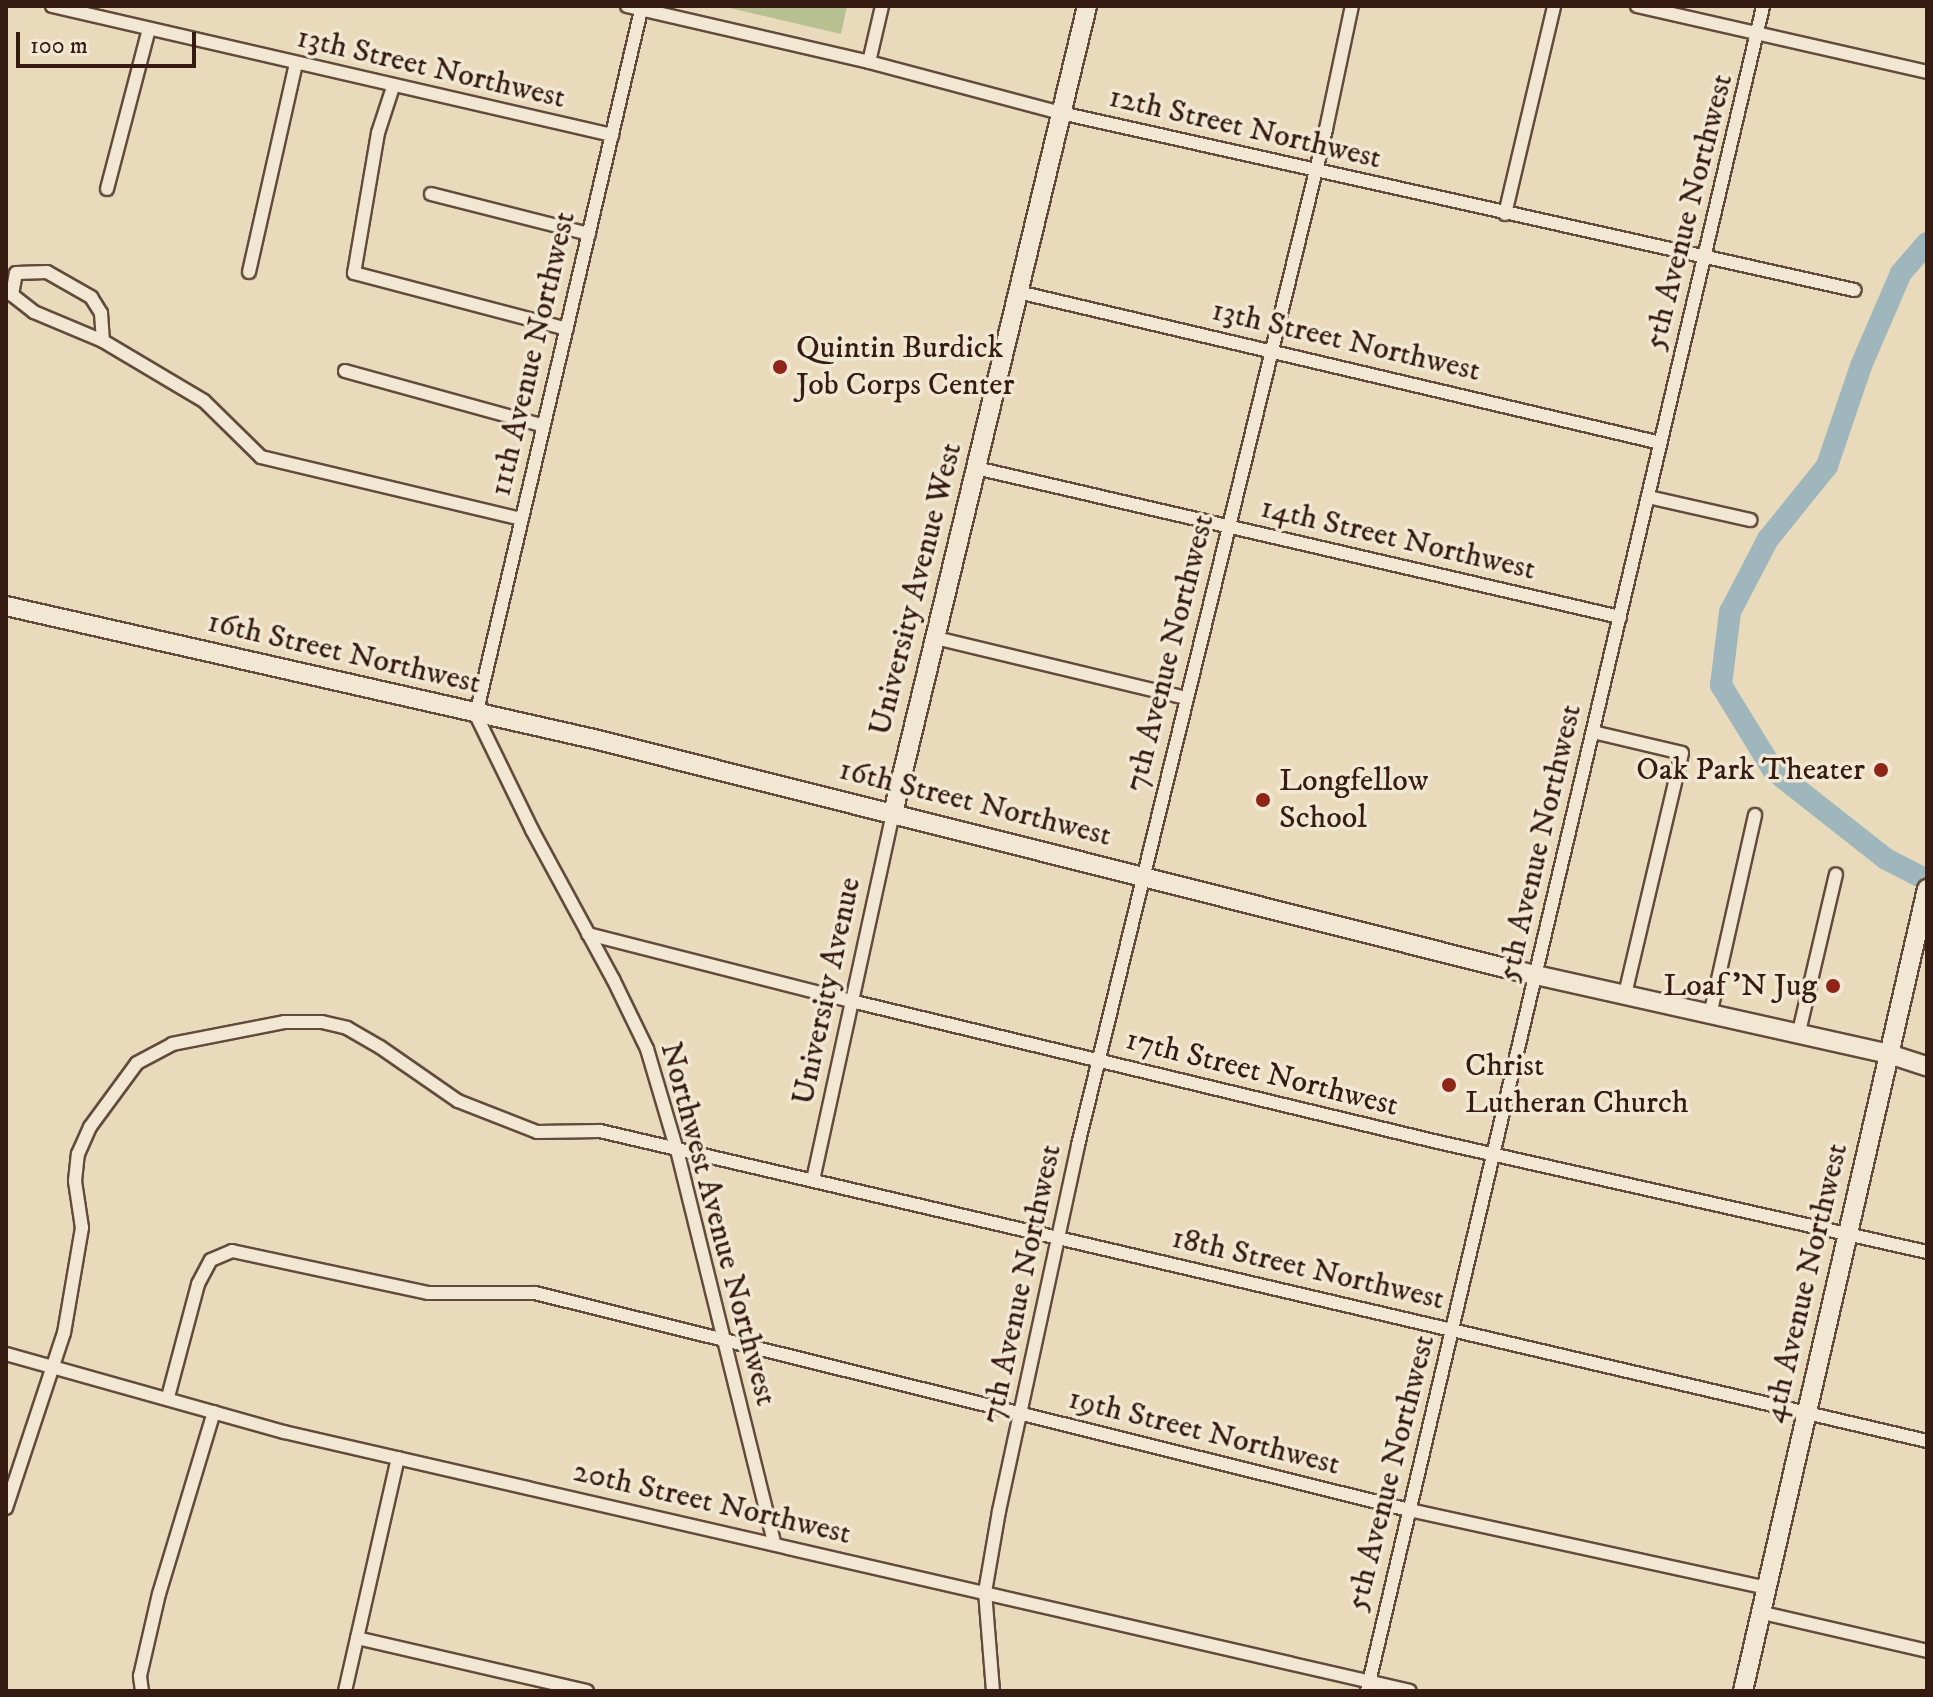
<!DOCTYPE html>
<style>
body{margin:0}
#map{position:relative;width:1933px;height:1697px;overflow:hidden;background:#e9dabb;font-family:"IM FELL DW Pica",serif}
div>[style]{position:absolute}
.green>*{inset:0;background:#b6c090}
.river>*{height:22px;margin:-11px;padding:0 11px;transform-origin:11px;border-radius:11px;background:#9fb7bc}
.roads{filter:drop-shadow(2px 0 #624b3c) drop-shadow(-2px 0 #624b3c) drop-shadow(0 2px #624b3c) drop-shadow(0 -2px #624b3c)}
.street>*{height:12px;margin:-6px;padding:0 6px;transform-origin:6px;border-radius:6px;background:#f1e7d3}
.secondary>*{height:18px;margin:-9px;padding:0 9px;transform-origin:9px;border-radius:9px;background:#f1e7d3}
.dots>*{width:22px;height:22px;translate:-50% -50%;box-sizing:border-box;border:4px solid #f1e7d3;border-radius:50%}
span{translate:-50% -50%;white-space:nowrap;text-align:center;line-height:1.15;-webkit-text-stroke:7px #f1e7d3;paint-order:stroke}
.street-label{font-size:32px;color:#351b11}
.poi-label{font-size:32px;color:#351b11}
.left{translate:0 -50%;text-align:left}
.right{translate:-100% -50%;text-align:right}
.frame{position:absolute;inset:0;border:8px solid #351b11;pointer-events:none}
.scale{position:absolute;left:16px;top:32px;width:180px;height:36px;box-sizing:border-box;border:4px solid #351b11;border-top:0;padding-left:10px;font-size:24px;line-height:28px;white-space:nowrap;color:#351b11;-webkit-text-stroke:6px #f1e7d3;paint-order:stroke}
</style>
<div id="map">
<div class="green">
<div style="clip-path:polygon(721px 6px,847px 6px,841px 34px)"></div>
</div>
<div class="river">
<div style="left:1927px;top:243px;width:40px;rotate:131deg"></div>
<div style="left:1901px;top:273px;width:101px;rotate:113.3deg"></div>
<div style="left:1861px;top:366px;width:106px;rotate:108.8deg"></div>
<div style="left:1827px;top:466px;width:94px;rotate:128.9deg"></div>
<div style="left:1768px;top:539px;width:82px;rotate:117.5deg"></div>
<div style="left:1730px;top:612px;width:74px;rotate:97deg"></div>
<div style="left:1721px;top:685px;width:100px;rotate:58.5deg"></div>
<div style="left:1773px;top:770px;width:144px;rotate:38.2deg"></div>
<div style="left:1886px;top:859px;width:46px;rotate:27.1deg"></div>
</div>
<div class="roads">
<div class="street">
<div style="left:52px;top:6px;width:575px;rotate:12.97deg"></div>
<div style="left:627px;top:6px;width:248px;rotate:13deg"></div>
<div style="left:869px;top:62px;width:199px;rotate:14.9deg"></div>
<div style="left:1061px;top:113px;width:813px;rotate:12.58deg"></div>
<div style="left:642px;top:6px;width:728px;rotate:103.18deg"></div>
<div style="left:476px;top:715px;width:128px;rotate:64deg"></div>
<div style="left:532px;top:830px;width:170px;rotate:61.5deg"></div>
<div style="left:613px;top:979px;width:78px;rotate:64.1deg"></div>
<div style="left:647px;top:1049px;width:105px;rotate:73.5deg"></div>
<div style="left:677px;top:1150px;width:405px;rotate:76.1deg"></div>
<div style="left:1637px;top:6px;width:297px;rotate:12.8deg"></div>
<div style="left:869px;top:62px;width:57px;rotate:-76.9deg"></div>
<div style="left:393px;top:87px;width:48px;rotate:108.1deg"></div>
<div style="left:378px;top:133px;width:142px;rotate:99.7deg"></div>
<div style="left:354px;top:273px;width:220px;rotate:14.7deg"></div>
<div style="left:107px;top:189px;width:165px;rotate:-75.3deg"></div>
<div style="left:431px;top:194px;width:163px;rotate:14.2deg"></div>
<div style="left:1505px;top:214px;width:214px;rotate:-76.7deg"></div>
<div style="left:47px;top:272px;width:51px;rotate:29.6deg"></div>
<div style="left:91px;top:297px;width:19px;rotate:58deg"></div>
<div style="left:101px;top:313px;width:28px;rotate:86deg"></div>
<div style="left:103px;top:341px;width:75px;rotate:-157.2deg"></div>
<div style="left:34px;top:312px;width:28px;rotate:-142deg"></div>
<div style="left:12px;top:295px;width:22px;rotate:-80deg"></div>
<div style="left:16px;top:273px;width:31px;rotate:-2deg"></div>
<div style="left:249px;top:272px;width:213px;rotate:-77.3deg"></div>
<div style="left:1018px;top:292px;width:660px;rotate:13.22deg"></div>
<div style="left:103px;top:341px;width:117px;rotate:30.7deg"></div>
<div style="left:204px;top:401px;width:80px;rotate:44.5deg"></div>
<div style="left:261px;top:457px;width:267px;rotate:13.4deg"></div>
<div style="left:345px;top:371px;width:206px;rotate:15.4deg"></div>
<div style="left:976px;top:468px;width:661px;rotate:13.03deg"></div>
<div style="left:1648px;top:497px;width:105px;rotate:12.7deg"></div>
<div style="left:936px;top:638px;width:257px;rotate:13.5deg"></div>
<div style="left:1593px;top:732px;width:91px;rotate:13.3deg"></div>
<div style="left:1682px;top:753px;width:249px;rotate:103.3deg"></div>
<div style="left:588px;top:934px;width:271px;rotate:14.3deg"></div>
<div style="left:851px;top:1001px;width:604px;rotate:13.51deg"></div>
<div style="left:1438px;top:1142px;width:501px;rotate:12.68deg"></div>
<div style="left:1710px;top:1015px;width:205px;rotate:-77.3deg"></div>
<div style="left:1798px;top:1036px;width:166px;rotate:-76.8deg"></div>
<div style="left:813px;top:1180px;width:376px;rotate:-77.7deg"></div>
<div style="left:6px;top:1354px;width:289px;rotate:15.7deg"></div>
<div style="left:284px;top:1432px;width:1155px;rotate:12.95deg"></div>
<div style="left:168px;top:1397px;width:117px;rotate:-75.1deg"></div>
<div style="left:198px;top:1284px;width:27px;rotate:-62deg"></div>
<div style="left:211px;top:1260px;width:23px;rotate:-23deg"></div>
<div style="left:232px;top:1251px;width:200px;rotate:12.1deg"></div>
<div style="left:428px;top:1293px;width:107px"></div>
<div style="left:535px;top:1293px;width:901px;rotate:13.94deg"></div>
<div style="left:1409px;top:1510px;width:367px;rotate:12.3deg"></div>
<div style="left:6px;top:1508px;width:184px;rotate:-71.7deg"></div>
<div style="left:64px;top:1333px;width:107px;rotate:-80.3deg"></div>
<div style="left:82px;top:1228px;width:48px;rotate:-98.5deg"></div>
<div style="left:75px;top:1181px;width:27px;rotate:-84deg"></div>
<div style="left:78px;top:1154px;width:30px;rotate:-66deg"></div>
<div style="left:90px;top:1127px;width:79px;rotate:-53.7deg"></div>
<div style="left:137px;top:1063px;width:40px;rotate:-28deg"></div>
<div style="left:172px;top:1044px;width:114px;rotate:-11.1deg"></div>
<div style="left:284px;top:1022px;width:38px"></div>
<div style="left:322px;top:1022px;width:26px;rotate:13deg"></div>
<div style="left:347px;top:1028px;width:38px;rotate:30deg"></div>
<div style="left:380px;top:1047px;width:95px;rotate:34.7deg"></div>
<div style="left:458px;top:1101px;width:85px;rotate:21.4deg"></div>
<div style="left:537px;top:1132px;width:63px;rotate:-0.9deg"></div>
<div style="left:600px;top:1131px;width:1363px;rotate:13.15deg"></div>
<div style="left:1763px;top:1613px;width:168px;rotate:13deg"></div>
<div style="left:357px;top:1638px;width:236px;rotate:13deg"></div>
<div style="left:142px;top:1691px;width:15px;rotate:-98deg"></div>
<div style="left:140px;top:1676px;width:84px;rotate:-77deg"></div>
<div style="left:159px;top:1594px;width:190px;rotate:-73.2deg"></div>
<div style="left:345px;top:1691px;width:239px;rotate:-77.2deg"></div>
<div style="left:993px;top:1691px;width:99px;rotate:-94.6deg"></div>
<div style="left:985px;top:1592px;width:82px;rotate:-80.2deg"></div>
<div style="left:999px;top:1511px;width:374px;rotate:-77.8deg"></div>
<div style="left:1078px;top:1145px;width:1046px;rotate:-76.28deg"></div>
<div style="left:1326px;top:129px;width:126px;rotate:-78.1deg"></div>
<div style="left:1367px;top:1691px;width:1731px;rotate:-76.77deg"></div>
</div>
<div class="secondary">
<div style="left:6px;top:606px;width:607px;rotate:12.75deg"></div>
<div style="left:598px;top:740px;width:939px;rotate:14.11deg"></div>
<div style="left:1509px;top:969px;width:389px;rotate:12.6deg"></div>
<div style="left:1889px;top:1054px;width:40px;rotate:18deg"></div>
<div style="left:893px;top:813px;width:830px;rotate:-76.48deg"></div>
<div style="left:1743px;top:1691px;width:823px;rotate:-77.08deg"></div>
</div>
</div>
<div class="dots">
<div style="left:780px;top:367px;background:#8f2418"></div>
<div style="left:1881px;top:770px;background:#8f2418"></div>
<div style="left:1263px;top:800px;background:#8f2418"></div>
<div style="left:1833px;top:986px;background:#8f2418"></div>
<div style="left:1449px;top:1085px;background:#8f2418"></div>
</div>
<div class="street-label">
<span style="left:431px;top:68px;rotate:13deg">13th Street Northwest</span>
<span style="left:1245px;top:128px;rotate:13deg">12th Street Northwest</span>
<span style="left:1689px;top:212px;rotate:-76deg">5th Avenue Northwest</span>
<span style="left:1346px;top:341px;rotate:13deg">13th Street Northwest</span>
<span style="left:533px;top:354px;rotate:-77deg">11th Avenue Northwest</span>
<span style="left:1398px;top:539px;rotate:13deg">14th Street Northwest</span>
<span style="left:916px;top:589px;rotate:-76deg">University Avenue West</span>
<span style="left:344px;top:653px;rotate:13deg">16th Street Northwest</span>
<span style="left:1170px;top:653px;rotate:-76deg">7th Avenue Northwest</span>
<span style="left:975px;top:803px;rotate:14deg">16th Street Northwest</span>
<span style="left:1540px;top:843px;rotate:-77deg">5th Avenue Northwest</span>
<span style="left:827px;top:991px;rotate:-78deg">University Avenue</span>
<span style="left:1262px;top:1073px;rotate:14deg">17th Street Northwest</span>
<span style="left:718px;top:1224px;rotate:75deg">Northwest Avenue Northwest</span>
<span style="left:1308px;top:1269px;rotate:13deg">18th Street Northwest</span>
<span style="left:1806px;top:1283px;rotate:-77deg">4th Avenue Northwest</span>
<span style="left:1022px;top:1284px;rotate:-78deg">7th Avenue Northwest</span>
<span style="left:1204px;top:1432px;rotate:14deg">19th Street Northwest</span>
<span style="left:1391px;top:1473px;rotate:-76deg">5th Avenue Northwest</span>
<span style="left:712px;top:1503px;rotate:13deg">20th Street Northwest</span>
</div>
<div class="poi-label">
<span class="left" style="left:796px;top:367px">Quintin Burdick<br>Job Corps Center</span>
<span class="right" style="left:1865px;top:770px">Oak Park Theater</span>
<span class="left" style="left:1279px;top:800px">Longfellow<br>School</span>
<span class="right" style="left:1817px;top:986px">Loaf 'N Jug</span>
<span class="left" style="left:1465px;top:1085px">Christ<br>Lutheran Church</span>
</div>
<div class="frame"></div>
<div class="scale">100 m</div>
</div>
